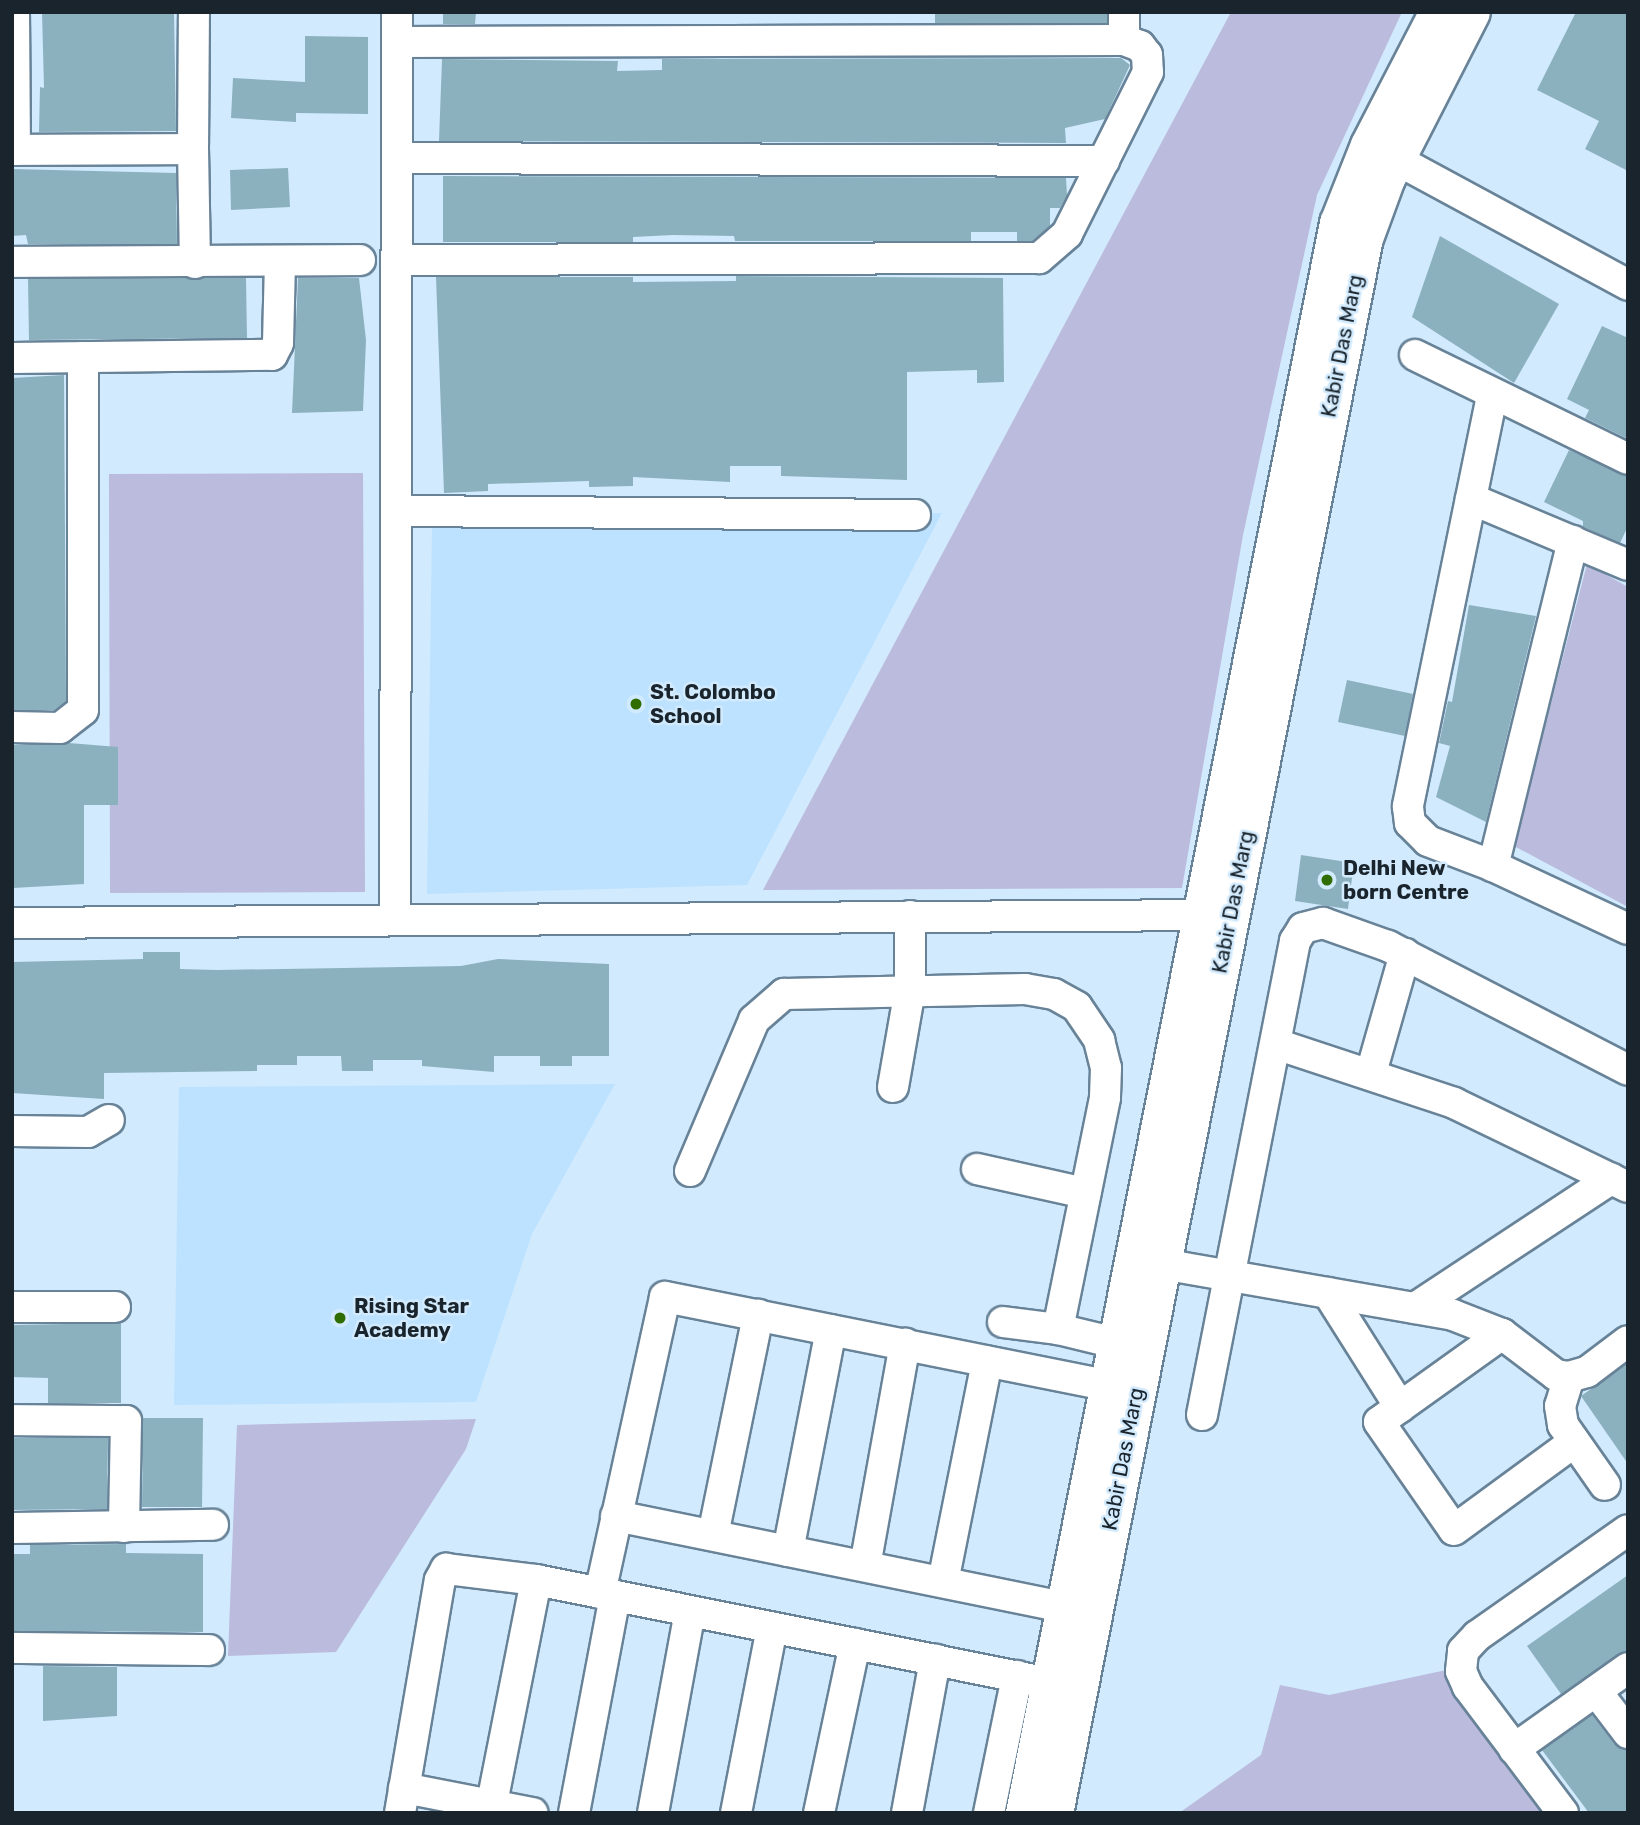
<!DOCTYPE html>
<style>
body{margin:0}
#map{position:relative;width:1640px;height:1825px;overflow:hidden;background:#d2eafd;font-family:Rubik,sans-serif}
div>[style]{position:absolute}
.built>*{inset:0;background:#bde2ff}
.green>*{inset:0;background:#babbdd}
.building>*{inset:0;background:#8bb1be}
.roads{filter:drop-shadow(2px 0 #688398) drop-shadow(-2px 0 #688398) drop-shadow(0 2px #688398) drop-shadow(0 -2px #688398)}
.minor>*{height:30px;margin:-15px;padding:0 15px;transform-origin:15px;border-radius:15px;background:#fff}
.tertiary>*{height:37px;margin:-18.5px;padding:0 18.5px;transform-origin:18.5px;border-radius:18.5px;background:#fff}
.dots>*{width:19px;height:19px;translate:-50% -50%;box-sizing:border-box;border:4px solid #d2eafd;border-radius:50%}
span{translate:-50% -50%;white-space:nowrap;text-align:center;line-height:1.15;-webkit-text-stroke:5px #d2eafd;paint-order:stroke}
.street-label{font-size:21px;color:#19242c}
.poi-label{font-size:21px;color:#19242c;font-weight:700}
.left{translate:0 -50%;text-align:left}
.frame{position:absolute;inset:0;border:14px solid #19242c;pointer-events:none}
</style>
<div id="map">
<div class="built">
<div style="clip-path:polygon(942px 513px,747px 885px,427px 894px,432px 523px)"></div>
<div style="clip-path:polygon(615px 1084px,532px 1234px,476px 1402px,174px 1405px,179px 1087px)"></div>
</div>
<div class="green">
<div style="clip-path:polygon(1231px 12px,1402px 12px,1317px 195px,1243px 535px,1182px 888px,763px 890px)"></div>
<div style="clip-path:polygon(363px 473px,365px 892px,110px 893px,109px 474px)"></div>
<div style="clip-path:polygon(1587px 564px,1628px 587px,1628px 907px,1514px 846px)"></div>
<div style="clip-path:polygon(476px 1419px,466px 1449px,336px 1652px,228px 1656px,237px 1425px)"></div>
<div style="clip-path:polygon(1470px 1665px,1574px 1813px,1179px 1813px,1261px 1755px,1280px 1685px,1329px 1695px)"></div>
</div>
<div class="building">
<div style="clip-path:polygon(42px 12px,174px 12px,176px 131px,39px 132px,40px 87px,44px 88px)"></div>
<div style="clip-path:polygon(443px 12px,476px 12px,475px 24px,443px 24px)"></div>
<div style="clip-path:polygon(935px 12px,1107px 12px,1107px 23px,935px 23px)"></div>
<div style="clip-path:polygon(1576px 12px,1628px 12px,1628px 171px,1585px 149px,1599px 121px,1537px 90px)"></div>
<div style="clip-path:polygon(305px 36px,368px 37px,368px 114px,296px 113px,296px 122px,231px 118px,233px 78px,305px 82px)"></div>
<div style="clip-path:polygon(1121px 58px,1130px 65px,1105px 119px,1065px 128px,1066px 143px,439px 141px,442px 59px,618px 61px,617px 71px,662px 70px,662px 59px)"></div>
<div style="clip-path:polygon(288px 168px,290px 207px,231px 210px,230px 170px)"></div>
<div style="clip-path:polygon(12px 169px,176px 173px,177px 244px,28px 244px,26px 235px,12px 236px)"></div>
<div style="clip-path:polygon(443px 176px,1066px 178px,1067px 195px,1060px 208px,1050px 208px,1050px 226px,1032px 241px,1017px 241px,1017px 232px,971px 232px,971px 241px,735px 241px,734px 236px,673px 235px,633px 237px,633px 242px,443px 242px)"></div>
<div style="clip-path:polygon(1440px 236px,1559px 304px,1514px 383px,1412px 317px)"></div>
<div style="clip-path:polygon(736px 276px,1003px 278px,1004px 382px,977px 383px,977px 370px,907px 372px,907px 480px,781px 476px,781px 466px,730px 466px,730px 482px,633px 477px,633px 486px,589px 487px,589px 481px,488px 484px,488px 491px,444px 493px,436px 277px,633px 277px,633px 282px,736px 281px)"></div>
<div style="clip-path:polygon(187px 278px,246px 278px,247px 338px,29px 340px,28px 279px)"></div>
<div style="clip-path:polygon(298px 278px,359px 278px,366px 340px,363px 411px,292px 413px)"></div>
<div style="clip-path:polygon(1602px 326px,1628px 338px,1628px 439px,1585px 418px,1589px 410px,1567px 399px)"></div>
<div style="clip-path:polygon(64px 375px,66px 701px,54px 710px,12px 710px,12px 378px)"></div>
<div style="clip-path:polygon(1569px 450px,1628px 476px,1628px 526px,1620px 543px,1583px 527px,1583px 521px,1544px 502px)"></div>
<div style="clip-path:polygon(1469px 605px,1536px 616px,1486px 822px,1436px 797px,1450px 746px,1439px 743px,1448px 701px,1452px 702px)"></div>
<div style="clip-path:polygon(1347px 680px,1413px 694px,1405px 736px,1338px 722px)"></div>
<div style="clip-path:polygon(69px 743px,118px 747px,118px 805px,84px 805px,84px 884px,13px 888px,12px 745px)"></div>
<div style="clip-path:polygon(1301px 855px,1354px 863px,1348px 909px,1295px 901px)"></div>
<div style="clip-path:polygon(143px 952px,180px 952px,180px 969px,217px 970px,461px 966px,498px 959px,609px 964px,609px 1056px,572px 1056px,572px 1066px,540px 1066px,540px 1056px,494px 1056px,494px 1072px,422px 1066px,422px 1060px,373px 1060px,373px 1071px,342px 1071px,341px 1056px,297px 1056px,297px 1065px,257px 1065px,257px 1071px,104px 1073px,104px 1099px,12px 1093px,12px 962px,143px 959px)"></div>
<div style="clip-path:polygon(121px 1323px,121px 1403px,48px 1403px,48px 1378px,12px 1377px,12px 1325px)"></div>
<div style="clip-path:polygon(1628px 1363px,1628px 1464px,1581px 1396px)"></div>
<div style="clip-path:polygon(143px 1418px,203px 1418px,202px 1507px,142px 1507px)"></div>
<div style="clip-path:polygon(12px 1438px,108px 1438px,107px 1509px,12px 1510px)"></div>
<div style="clip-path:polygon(126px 1544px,126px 1553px,203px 1554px,203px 1632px,12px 1631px,12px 1554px,30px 1554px,30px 1545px)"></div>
<div style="clip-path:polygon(1628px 1575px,1628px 1651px,1561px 1694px,1527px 1646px)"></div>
<div style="clip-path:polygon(43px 1666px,117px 1667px,117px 1716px,43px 1721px)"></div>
<div style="clip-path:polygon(1592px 1715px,1614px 1744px,1628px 1751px,1628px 1813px,1589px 1813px,1542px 1750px)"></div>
</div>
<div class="roads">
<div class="minor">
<div style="left:14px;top:12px;width:138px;rotate:89.6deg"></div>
<div style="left:1124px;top:12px;width:28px;rotate:90deg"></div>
<div style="left:397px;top:42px;width:727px;rotate:-0.16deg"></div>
<div style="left:1124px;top:40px;width:17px;rotate:21deg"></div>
<div style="left:1140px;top:46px;width:11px;rotate:52deg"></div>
<div style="left:1147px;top:55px;width:17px;rotate:87deg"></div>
<div style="left:1148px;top:72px;width:181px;rotate:116.6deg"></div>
<div style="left:1067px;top:234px;width:37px;rotate:139deg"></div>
<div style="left:1039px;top:258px;width:641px;rotate:179.82deg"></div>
<div style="left:1375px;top:148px;width:288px;rotate:28.4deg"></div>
<div style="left:193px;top:149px;width:114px;rotate:89deg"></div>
<div style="left:12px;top:150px;width:181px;rotate:-0.3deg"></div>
<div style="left:193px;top:149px;width:137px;rotate:-89.6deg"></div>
<div style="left:398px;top:158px;width:706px;rotate:0.24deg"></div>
<div style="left:12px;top:262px;width:348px;rotate:-0.3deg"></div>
<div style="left:1415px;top:355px;width:237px;rotate:26deg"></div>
<div style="left:12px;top:358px;width:260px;rotate:-0.7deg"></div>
<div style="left:272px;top:355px;width:13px;rotate:-63deg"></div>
<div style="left:278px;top:343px;width:81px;rotate:-88.6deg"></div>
<div style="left:1492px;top:396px;width:419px;rotate:101.6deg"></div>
<div style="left:1408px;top:807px;width:16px;rotate:83deg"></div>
<div style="left:1410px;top:823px;width:25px;rotate:45deg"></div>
<div style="left:1428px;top:841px;width:70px;rotate:21deg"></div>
<div style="left:1471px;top:499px;width:170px;rotate:22.8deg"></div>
<div style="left:397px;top:511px;width:518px;rotate:0.44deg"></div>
<div style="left:1573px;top:541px;width:335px;rotate:103.8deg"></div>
<div style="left:1493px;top:866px;width:149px;rotate:25deg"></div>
<div style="left:12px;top:727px;width:48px;rotate:1.2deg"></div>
<div style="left:60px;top:728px;width:29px;rotate:-38deg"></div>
<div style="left:83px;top:710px;width:353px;rotate:-90deg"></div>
<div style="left:395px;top:920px;width:908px;rotate:-89.87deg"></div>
<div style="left:12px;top:923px;width:1211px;rotate:-0.38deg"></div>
<div style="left:1276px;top:1044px;width:188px;rotate:18.3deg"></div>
<div style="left:1454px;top:1103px;width:193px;rotate:25.8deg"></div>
<div style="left:1371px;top:1073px;width:124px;rotate:-74.1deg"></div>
<div style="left:893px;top:1087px;width:98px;rotate:-80.1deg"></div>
<div style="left:910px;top:990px;width:74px;rotate:-90deg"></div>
<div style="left:12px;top:1131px;width:76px;rotate:0.8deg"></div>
<div style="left:88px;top:1132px;width:24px;rotate:-30deg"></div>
<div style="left:977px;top:1169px;width:111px;rotate:12.5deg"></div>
<div style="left:690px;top:1171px;width:164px;rotate:-67deg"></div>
<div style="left:754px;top:1020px;width:40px;rotate:-41deg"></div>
<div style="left:784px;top:994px;width:241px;rotate:-1.2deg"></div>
<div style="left:1025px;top:989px;width:29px;rotate:10deg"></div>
<div style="left:1054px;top:994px;width:26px;rotate:29deg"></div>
<div style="left:1077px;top:1007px;width:40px;rotate:56deg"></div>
<div style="left:1099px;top:1040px;width:29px;rotate:76deg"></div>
<div style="left:1106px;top:1068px;width:30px;rotate:92deg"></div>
<div style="left:1105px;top:1098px;width:236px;rotate:101.5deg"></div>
<div style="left:1058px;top:1329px;width:60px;rotate:13.6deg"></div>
<div style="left:1162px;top:1264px;width:295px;rotate:9.9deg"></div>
<div style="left:1453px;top:1315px;width:53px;rotate:21.2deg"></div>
<div style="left:1502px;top:1334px;width:68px;rotate:37.2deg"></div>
<div style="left:1556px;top:1375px;width:13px;rotate:9deg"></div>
<div style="left:1569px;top:1377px;width:19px;rotate:-16deg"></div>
<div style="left:1587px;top:1372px;width:51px;rotate:-37.1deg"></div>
<div style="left:1328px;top:1293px;width:135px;rotate:57.7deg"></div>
<div style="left:12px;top:1307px;width:103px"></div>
<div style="left:1415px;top:1308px;width:235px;rotate:-33.4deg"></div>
<div style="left:1003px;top:1322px;width:55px;rotate:7.3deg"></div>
<div style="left:1502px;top:1334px;width:151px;rotate:144.4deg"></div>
<div style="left:1379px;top:1422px;width:131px;rotate:55.2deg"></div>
<div style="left:1454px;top:1530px;width:147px;rotate:-36.2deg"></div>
<div style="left:1569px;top:1377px;width:30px;rotate:107deg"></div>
<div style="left:1560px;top:1406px;width:19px;rotate:81deg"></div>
<div style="left:1563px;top:1425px;width:73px;rotate:55deg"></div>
<div style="left:1202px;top:1415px;width:483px;rotate:-78.9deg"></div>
<div style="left:1295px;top:941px;width:15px;rotate:-58deg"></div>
<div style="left:1303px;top:928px;width:21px;rotate:-14deg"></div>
<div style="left:1323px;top:923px;width:69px;rotate:19.5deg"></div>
<div style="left:1388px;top:946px;width:270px;rotate:27.3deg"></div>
<div style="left:12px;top:1420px;width:114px;rotate:0.5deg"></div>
<div style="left:126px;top:1421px;width:106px;rotate:91.1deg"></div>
<div style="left:616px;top:1516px;width:457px;rotate:11.5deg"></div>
<div style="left:12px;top:1528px;width:201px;rotate:-0.9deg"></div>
<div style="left:713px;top:1535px;width:225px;rotate:-78.4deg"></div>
<div style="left:788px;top:1551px;width:225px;rotate:-79deg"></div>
<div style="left:865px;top:1566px;width:226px;rotate:-79.8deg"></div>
<div style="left:943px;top:1582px;width:225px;rotate:-78.7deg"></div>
<div style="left:600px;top:1593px;width:303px;rotate:-77.6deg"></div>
<div style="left:665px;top:1297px;width:451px;rotate:11.3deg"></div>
<div style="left:12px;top:1648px;width:197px;rotate:0.6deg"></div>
<div style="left:1596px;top:1691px;width:53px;rotate:52.7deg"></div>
<div style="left:1514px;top:1749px;width:140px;rotate:-35.4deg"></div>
<div style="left:404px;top:1788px;width:131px;rotate:11deg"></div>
<div style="left:400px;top:1813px;width:236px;rotate:-80.3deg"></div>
<div style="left:440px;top:1580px;width:13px;rotate:-61deg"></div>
<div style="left:446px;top:1569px;width:91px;rotate:7deg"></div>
<div style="left:536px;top:1580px;width:523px;rotate:11.35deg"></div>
<div style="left:490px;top:1813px;width:237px;rotate:-78.8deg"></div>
<div style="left:574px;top:1813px;width:221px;rotate:-79.3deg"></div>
<div style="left:653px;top:1813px;width:205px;rotate:-79.6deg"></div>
<div style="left:736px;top:1813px;width:189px;rotate:-79deg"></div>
<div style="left:819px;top:1813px;width:173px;rotate:-78deg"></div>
<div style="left:907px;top:1813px;width:156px;rotate:-79.6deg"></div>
<div style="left:989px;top:1813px;width:140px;rotate:-78.4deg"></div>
<div style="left:1563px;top:1813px;width:158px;rotate:-127deg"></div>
<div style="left:1468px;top:1687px;width:17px;rotate:-114deg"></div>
<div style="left:1461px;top:1671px;width:20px;rotate:-84deg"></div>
<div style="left:1463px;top:1651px;width:21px;rotate:-47deg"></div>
<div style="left:1477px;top:1636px;width:184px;rotate:-35.1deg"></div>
</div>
<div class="tertiary">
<div style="left:1024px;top:1813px;width:1621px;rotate:-78.83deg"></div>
<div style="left:1338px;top:223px;width:84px;rotate:-68.3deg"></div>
<div style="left:1369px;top:145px;width:150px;rotate:-62.6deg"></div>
<div style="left:1054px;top:1813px;width:1605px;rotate:-78.87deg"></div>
<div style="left:1364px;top:238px;width:64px;rotate:-69.9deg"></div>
<div style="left:1386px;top:178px;width:186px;rotate:-62.9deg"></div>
</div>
</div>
<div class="dots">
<div style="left:636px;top:704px;background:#2f6d00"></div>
<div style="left:1327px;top:880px;background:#2f6d00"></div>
<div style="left:340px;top:1318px;background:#2f6d00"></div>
</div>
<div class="street-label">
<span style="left:1342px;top:346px;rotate:-79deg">Kabir Das Marg</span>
<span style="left:1233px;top:902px;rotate:-79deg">Kabir Das Marg</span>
<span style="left:1123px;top:1459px;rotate:-79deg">Kabir Das Marg</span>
</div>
<div class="poi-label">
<span class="left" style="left:650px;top:704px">St. Colombo<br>School</span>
<span class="left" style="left:1343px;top:880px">Delhi New<br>born Centre</span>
<span class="left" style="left:354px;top:1318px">Rising Star<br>Academy</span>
</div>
<div class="frame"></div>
</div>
